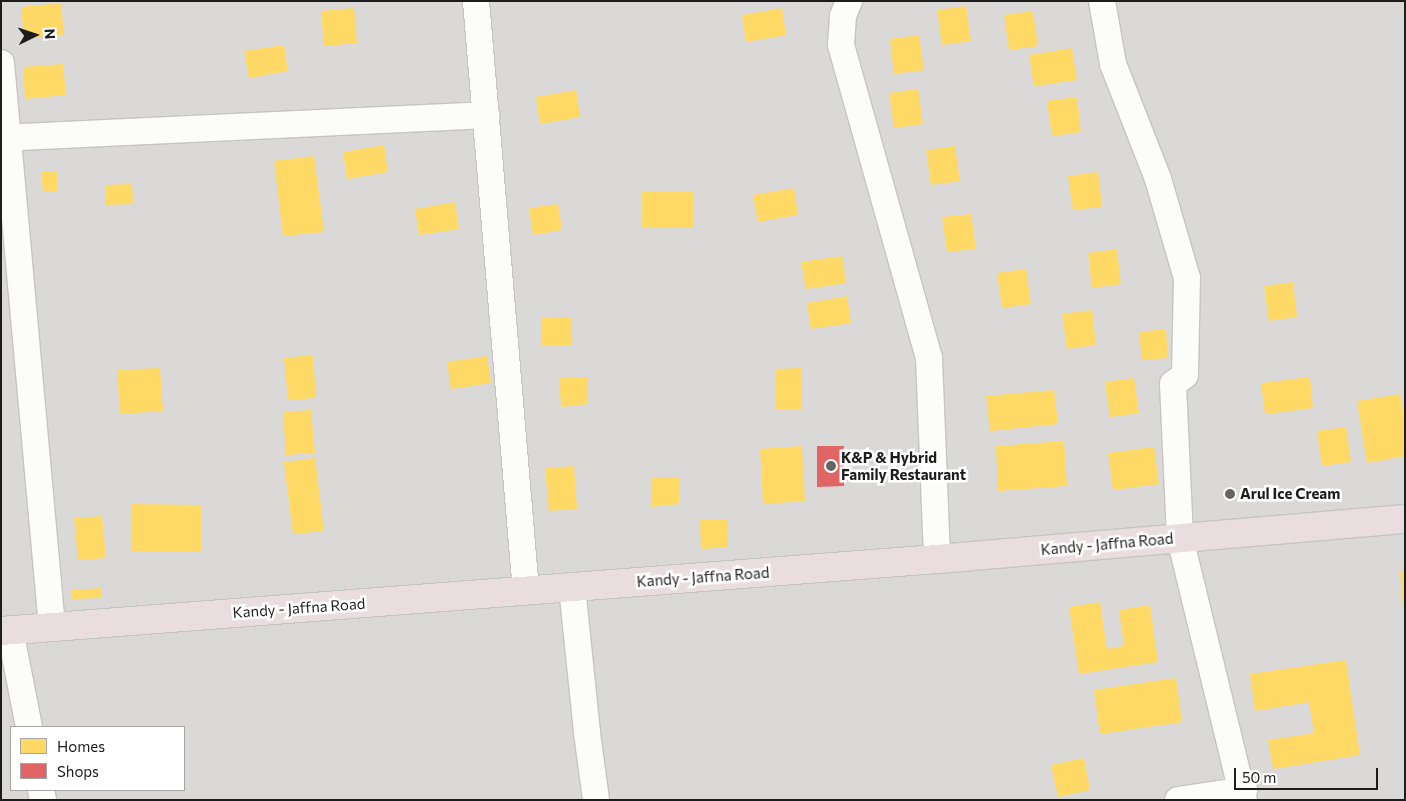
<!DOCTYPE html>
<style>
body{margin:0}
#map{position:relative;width:1406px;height:801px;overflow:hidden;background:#eceae5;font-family:Commissioner,sans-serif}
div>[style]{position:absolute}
.residential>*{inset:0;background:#dbd9d7}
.homes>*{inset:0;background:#ffd966}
.shops>*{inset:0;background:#e06666}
.roads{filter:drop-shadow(1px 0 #c4c4c1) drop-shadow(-1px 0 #c4c4c1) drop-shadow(0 1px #c4c4c1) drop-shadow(0 -1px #c4c4c1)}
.minor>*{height:26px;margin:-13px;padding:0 13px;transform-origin:13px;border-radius:13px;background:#fcfcfb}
.highway>*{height:28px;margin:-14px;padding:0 14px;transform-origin:14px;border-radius:14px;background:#eadddf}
.dots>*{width:14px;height:14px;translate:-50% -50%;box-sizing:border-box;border:2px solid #fff;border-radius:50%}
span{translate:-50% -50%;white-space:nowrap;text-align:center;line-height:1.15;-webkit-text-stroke:5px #fff;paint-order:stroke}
.poi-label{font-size:15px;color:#1d1d1d;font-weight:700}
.left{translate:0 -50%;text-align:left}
.street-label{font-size:15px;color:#1d1d1d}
.frame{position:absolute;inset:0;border:2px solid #1d1d1d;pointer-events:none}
.legend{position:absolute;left:10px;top:726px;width:175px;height:65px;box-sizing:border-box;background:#fff;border:1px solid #a5a5a5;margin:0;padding:6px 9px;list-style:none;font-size:15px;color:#1d1d1d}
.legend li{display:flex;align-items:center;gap:10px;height:25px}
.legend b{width:25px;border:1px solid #a5a5a5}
.north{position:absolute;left:10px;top:10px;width:50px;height:50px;-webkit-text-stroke:4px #fff;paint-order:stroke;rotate:86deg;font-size:14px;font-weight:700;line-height:20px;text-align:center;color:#1d1d1d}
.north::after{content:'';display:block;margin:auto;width:18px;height:22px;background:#1d1d1d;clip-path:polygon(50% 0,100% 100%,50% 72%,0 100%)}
.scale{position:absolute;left:1234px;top:768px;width:144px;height:22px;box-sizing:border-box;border:2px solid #1d1d1d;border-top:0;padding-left:6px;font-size:15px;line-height:18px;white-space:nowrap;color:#1d1d1d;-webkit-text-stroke:4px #fff;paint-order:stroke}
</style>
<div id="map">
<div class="residential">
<div style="clip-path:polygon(evenodd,1px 1px,1405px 1px,1405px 800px,1px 800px,1px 1px,11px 727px,184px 727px,184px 790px,11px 790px,11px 727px)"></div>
</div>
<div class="homes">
<div style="clip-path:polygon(61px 3px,64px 35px,24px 38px,21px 7px)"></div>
<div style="clip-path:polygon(966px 6px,971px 41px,942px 45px,937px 10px)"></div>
<div style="clip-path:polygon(354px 8px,357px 43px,324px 46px,321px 11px)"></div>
<div style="clip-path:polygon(782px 8px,786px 35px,746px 42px,742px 15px)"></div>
<div style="clip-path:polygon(1033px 11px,1038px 46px,1009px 50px,1004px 15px)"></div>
<div style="clip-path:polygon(919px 35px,924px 70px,894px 74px,890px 39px)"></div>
<div style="clip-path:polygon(284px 45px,288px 71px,249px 78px,244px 51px)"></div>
<div style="clip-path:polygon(1072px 48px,1077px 80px,1034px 86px,1029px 55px)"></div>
<div style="clip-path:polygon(63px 64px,66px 95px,25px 99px,23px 67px)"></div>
<div style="clip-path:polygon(918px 89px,923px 124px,894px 128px,889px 93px)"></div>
<div style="clip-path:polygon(576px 90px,580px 117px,540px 124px,536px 97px)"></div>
<div style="clip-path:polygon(1077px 97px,1081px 132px,1052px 136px,1047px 101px)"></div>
<div style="clip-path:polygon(384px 145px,388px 172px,347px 179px,343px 152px)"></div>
<div style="clip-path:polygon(955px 146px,960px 181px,931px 185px,926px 150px)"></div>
<div style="clip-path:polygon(314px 156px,324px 232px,283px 236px,274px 161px)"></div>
<div style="clip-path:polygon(57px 171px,58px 191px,43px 191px,41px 172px)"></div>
<div style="clip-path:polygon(1098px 172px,1102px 207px,1073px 210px,1068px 176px)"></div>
<div style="clip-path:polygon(132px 184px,133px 204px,106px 205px,105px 185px)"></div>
<div style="clip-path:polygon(794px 188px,798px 215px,758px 222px,753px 195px)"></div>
<div style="clip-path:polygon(693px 191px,693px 227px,642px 228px,642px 192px)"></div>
<div style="clip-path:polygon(455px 202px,459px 229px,419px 235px,415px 209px)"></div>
<div style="clip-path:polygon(558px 204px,562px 230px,533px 235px,529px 208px)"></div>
<div style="clip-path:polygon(971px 214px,976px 249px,947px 252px,942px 217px)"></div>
<div style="clip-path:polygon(1117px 249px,1121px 284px,1092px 288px,1088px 253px)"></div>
<div style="clip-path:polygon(842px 256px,846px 283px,806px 289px,801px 262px)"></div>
<div style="clip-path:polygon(1026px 269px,1031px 304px,1002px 308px,997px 273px)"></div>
<div style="clip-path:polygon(1293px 282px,1297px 317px,1269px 321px,1264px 286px)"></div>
<div style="clip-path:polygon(847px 296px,851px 323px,811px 329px,807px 303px)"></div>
<div style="clip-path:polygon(1092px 310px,1096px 345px,1067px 349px,1062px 314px)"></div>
<div style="clip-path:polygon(571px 317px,571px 345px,542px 345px,542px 318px)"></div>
<div style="clip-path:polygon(1166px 329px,1168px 358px,1142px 360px,1139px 332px)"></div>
<div style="clip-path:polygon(313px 355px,316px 398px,288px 400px,284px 358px)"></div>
<div style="clip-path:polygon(487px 356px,491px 383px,451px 389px,447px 362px)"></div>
<div style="clip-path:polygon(160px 368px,163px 411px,120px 414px,117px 370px)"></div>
<div style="clip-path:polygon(802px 368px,802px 409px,775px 409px,775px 369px)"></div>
<div style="clip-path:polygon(559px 377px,587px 377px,588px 404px,561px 407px)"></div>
<div style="clip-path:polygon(1310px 377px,1313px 408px,1265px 414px,1261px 383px)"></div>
<div style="clip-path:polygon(1134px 378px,1139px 413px,1110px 417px,1105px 382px)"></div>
<div style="clip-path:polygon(1054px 390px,1058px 424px,990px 431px,986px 396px)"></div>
<div style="clip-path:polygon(1400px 394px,1405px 421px,1405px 456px,1367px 463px,1357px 401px)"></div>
<div style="clip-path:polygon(311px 410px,315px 453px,286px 455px,283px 412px)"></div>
<div style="clip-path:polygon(1346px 427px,1351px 462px,1322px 466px,1317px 431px)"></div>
<div style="clip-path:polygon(1064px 441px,1067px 486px,998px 491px,996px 446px)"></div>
<div style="clip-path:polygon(802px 446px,805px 501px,763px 504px,760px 449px)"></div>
<div style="clip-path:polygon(1154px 447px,1159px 484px,1113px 490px,1108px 453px)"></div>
<div style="clip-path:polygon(315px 458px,324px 531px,293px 534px,284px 462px)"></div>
<div style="clip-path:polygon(574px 466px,577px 509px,549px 511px,545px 468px)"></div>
<div style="clip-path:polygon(651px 477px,679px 477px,679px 504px,652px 507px)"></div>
<div style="clip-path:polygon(131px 504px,202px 505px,201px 552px,131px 551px)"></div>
<div style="clip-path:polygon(102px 516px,106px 558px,78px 560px,74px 518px)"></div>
<div style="clip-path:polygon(700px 520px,728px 520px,728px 547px,701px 549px)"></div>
<div style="clip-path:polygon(1400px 571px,1405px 571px,1405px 607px,1403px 608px)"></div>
<div style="clip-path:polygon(101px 588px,102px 598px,72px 599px,71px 590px)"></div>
<div style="clip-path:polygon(1100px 602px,1107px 649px,1124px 646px,1119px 610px,1150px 605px,1158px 662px,1079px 674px,1069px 607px)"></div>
<div style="clip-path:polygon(1346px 660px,1360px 755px,1273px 769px,1268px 740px,1314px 733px,1309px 702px,1255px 711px,1250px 674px)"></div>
<div style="clip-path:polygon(1176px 678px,1182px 722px,1100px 734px,1094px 690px)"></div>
<div style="clip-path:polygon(1084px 758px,1090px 790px,1058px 797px,1051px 765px)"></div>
</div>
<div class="shops">
<div style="clip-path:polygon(817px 446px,844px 446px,844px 486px,817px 487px)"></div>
</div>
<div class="roads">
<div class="minor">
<div style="left:476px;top:1px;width:592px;rotate:85.16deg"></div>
<div style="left:849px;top:1px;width:16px;rotate:112deg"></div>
<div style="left:843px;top:16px;width:29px;rotate:94deg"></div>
<div style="left:841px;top:45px;width:325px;rotate:74.3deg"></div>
<div style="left:929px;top:358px;width:201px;rotate:87.7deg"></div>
<div style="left:1102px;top:1px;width:64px;rotate:80.1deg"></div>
<div style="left:1113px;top:64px;width:123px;rotate:68.6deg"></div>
<div style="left:1158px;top:179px;width:103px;rotate:73.7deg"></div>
<div style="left:1187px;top:278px;width:97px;rotate:91.2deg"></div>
<div style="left:1185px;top:375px;width:15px;rotate:143deg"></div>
<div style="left:1173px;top:384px;width:154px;rotate:87.4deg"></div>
<div style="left:1180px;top:538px;width:270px;rotate:76.3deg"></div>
<div style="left:1px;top:63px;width:566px;rotate:84.83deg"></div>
<div style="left:1px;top:138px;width:486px;rotate:-2.7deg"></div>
<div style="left:572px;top:587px;width:147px;rotate:84.1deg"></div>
<div style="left:587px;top:733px;width:68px;rotate:82.3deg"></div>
<div style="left:10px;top:630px;width:99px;rotate:78.9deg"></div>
<div style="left:41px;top:790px;width:10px;rotate:79deg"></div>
<div style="left:1178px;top:800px;width:67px;rotate:-8.6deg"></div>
</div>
<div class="highway">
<div style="left:1px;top:631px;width:939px;rotate:-4.4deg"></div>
<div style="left:937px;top:559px;width:470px;rotate:-4.9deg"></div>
</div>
</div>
<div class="dots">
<div style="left:831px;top:466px;background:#656563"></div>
<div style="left:1230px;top:494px;background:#656563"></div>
</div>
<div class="poi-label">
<span class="left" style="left:841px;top:466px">K&amp;P &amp; Hybrid<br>Family Restaurant</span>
<span class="left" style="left:1240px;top:494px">Arul Ice Cream</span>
</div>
<div class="street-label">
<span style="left:1107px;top:544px;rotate:-5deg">Kandy - Jaffna Road</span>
<span style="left:703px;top:577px;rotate:-4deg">Kandy - Jaffna Road</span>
<span style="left:299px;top:608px;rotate:-4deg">Kandy - Jaffna Road</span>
</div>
<div class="frame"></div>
<ul class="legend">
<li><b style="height:14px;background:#ffd966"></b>Homes</li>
<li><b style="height:14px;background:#e06666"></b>Shops</li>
</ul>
<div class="north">N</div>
<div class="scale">50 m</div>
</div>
